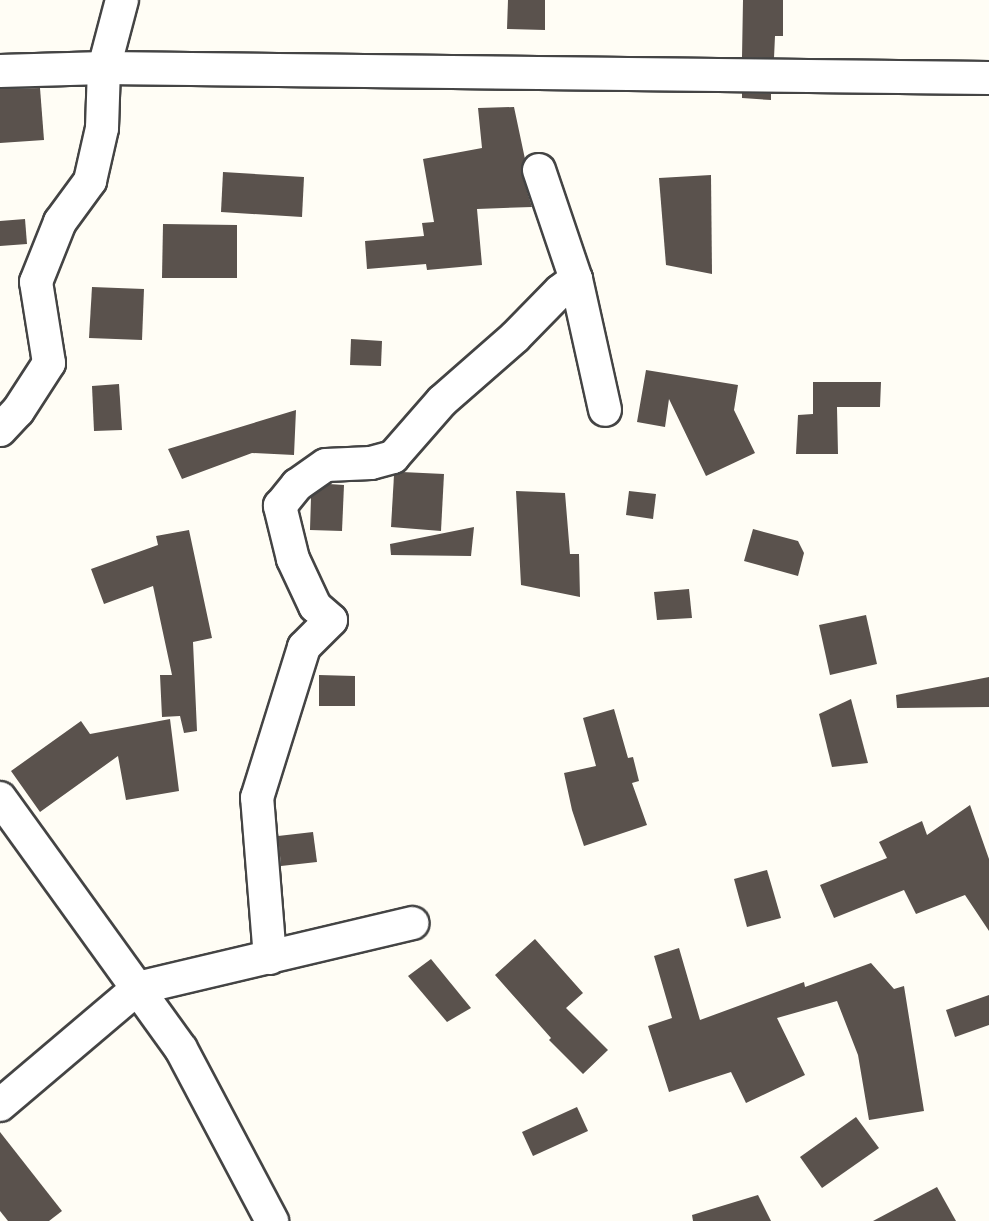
<!DOCTYPE html>
<style>
body{margin:0}
#map{position:relative;width:989px;height:1221px;overflow:hidden;background:#fffdf5;font-family:"Playfair Display",serif}
div>[style]{position:absolute}
.building>*{inset:0;background:#5a524d}
.roads{filter:drop-shadow(2px 0 #444) drop-shadow(-2px 0 #444) drop-shadow(0 2px #444) drop-shadow(0 -2px #444)}
.minor>*{height:32px;margin:-16px;padding:0 16px;transform-origin:16px;border-radius:16px;background:#fff}
span{translate:-50% -50%;white-space:nowrap;text-align:center;line-height:1.15;-webkit-text-stroke:6px #fff;paint-order:stroke}
</style>
<div id="map">
<div class="building">
<div style="clip-path:polygon(508px 0,545px 0,545px 30px,507px 29px)"></div>
<div style="clip-path:polygon(743px 0,783px 0,783px 36px,775px 36px,774px 58px,742px 57px)"></div>
<div style="clip-path:polygon(40px 88px,44px 140px,0 143px,0 89px)"></div>
<div style="clip-path:polygon(742px 93px,771px 94px,771px 100px,742px 98px)"></div>
<div style="clip-path:polygon(514px 107px,525px 159px,522px 175px,532px 207px,477px 209px,482px 265px,427px 270px,426px 264px,367px 269px,365px 241px,424px 236px,422px 223px,434px 222px,423px 159px,482px 148px,478px 108px)"></div>
<div style="clip-path:polygon(223px 172px,304px 177px,302px 217px,221px 212px)"></div>
<div style="clip-path:polygon(711px 175px,712px 274px,666px 265px,659px 178px)"></div>
<div style="clip-path:polygon(25px 219px,27px 244px,0 246px,0 221px)"></div>
<div style="clip-path:polygon(163px 224px,237px 225px,237px 278px,162px 278px)"></div>
<div style="clip-path:polygon(92px 287px,144px 289px,142px 340px,89px 338px)"></div>
<div style="clip-path:polygon(351px 339px,382px 341px,381px 366px,350px 365px)"></div>
<div style="clip-path:polygon(646px 370px,738px 385px,734px 410px,755px 453px,706px 476px,669px 399px,665px 427px,637px 422px)"></div>
<div style="clip-path:polygon(813px 382px,881px 382px,880px 407px,837px 407px,838px 454px,796px 454px,798px 415px,813px 414px)"></div>
<div style="clip-path:polygon(119px 384px,122px 430px,94px 431px,92px 386px)"></div>
<div style="clip-path:polygon(296px 410px,294px 455px,252px 453px,182px 479px,168px 449px)"></div>
<div style="clip-path:polygon(402px 472px,444px 474px,441px 531px,391px 527px,394px 475px)"></div>
<div style="clip-path:polygon(329px 484px,344px 485px,342px 531px,310px 530px,311px 497px)"></div>
<div style="clip-path:polygon(516px 491px,565px 493px,570px 554px,579px 554px,580px 597px,521px 585px)"></div>
<div style="clip-path:polygon(629px 491px,656px 494px,653px 519px,626px 515px)"></div>
<div style="clip-path:polygon(474px 527px,471px 556px,391px 555px,390px 544px)"></div>
<div style="clip-path:polygon(753px 529px,798px 541px,804px 553px,798px 576px,744px 561px)"></div>
<div style="clip-path:polygon(189px 530px,212px 638px,193px 642px,197px 731px,184px 733px,180px 716px,162px 717px,160px 675px,172px 675px,153px 586px,104px 604px,91px 569px,158px 545px,156px 536px)"></div>
<div style="clip-path:polygon(689px 589px,692px 618px,657px 620px,654px 592px)"></div>
<div style="clip-path:polygon(866px 615px,877px 664px,830px 675px,819px 625px)"></div>
<div style="clip-path:polygon(319px 675px,355px 676px,355px 706px,319px 706px)"></div>
<div style="clip-path:polygon(989px 677px,989px 707px,897px 708px,896px 695px)"></div>
<div style="clip-path:polygon(851px 699px,868px 763px,832px 767px,819px 714px)"></div>
<div style="clip-path:polygon(614px 709px,628px 758px,633px 757px,639px 781px,632px 783px,647px 825px,584px 846px,572px 810px,564px 773px,596px 766px,583px 718px)"></div>
<div style="clip-path:polygon(170px 719px,179px 791px,126px 800px,118px 756px,40px 812px,11px 771px,81px 721px,90px 734px)"></div>
<div style="clip-path:polygon(970px 805px,989px 859px,989px 931px,965px 895px,916px 914px,904px 890px,834px 918px,820px 885px,887px 858px,879px 842px,922px 821px,927px 835px)"></div>
<div style="clip-path:polygon(313px 832px,317px 862px,281px 866px,278px 836px)"></div>
<div style="clip-path:polygon(767px 870px,781px 918px,747px 927px,734px 879px)"></div>
<div style="clip-path:polygon(535px 939px,583px 993px,566px 1008px,608px 1050px,583px 1074px,549px 1040px,551px 1038px,495px 975px)"></div>
<div style="clip-path:polygon(679px 948px,700px 1020px,804px 982px,805px 987px,871px 963px,894px 989px,904px 986px,924px 1111px,869px 1120px,858px 1055px,837px 1001px,777px 1018px,805px 1075px,746px 1103px,731px 1072px,669px 1092px,648px 1026px,672px 1018px,654px 956px)"></div>
<div style="clip-path:polygon(431px 959px,471px 1008px,447px 1022px,408px 976px)"></div>
<div style="clip-path:polygon(989px 995px,989px 1025px,955px 1037px,946px 1010px)"></div>
<div style="clip-path:polygon(577px 1107px,588px 1131px,533px 1156px,522px 1132px)"></div>
<div style="clip-path:polygon(856px 1117px,879px 1148px,822px 1188px,800px 1157px)"></div>
<div style="clip-path:polygon(0 1132px,62px 1211px,49px 1221px,8px 1221px,0 1211px)"></div>
<div style="clip-path:polygon(937px 1187px,956px 1221px,873px 1221px)"></div>
<div style="clip-path:polygon(758px 1195px,771px 1221px,693px 1221px,692px 1215px)"></div>
</div>
<div class="roads">
<div class="minor">
<div style="left:0;top:71px;width:104px;rotate:-1.7deg"></div>
<div style="left:104px;top:68px;width:885px;rotate:0.65deg"></div>
<div style="left:539px;top:170px;width:115px;rotate:71.3deg"></div>
<div style="left:576px;top:279px;width:134px;rotate:77.5deg"></div>
<div style="left:0;top:430px;width:26px;rotate:-47deg"></div>
<div style="left:18px;top:411px;width:57px;rotate:-57.1deg"></div>
<div style="left:49px;top:363px;width:82px;rotate:-99.1deg"></div>
<div style="left:36px;top:282px;width:65px;rotate:-68.2deg"></div>
<div style="left:60px;top:222px;width:51px;rotate:-53.8deg"></div>
<div style="left:90px;top:181px;width:54px;rotate:-77.2deg"></div>
<div style="left:102px;top:128px;width:60px;rotate:-88.1deg"></div>
<div style="left:104px;top:68px;width:70px;rotate:-75.2deg"></div>
<div style="left:0;top:798px;width:309px;rotate:54.2deg"></div>
<div style="left:181px;top:1049px;width:195px;rotate:62.1deg"></div>
<div style="left:270px;top:958px;width:161px;rotate:-94.6deg"></div>
<div style="left:257px;top:798px;width:158px;rotate:-72.7deg"></div>
<div style="left:304px;top:647px;width:38px;rotate:-45deg"></div>
<div style="left:331px;top:620px;width:21px;rotate:-139deg"></div>
<div style="left:315px;top:606px;width:52px;rotate:-115.1deg"></div>
<div style="left:293px;top:559px;width:55px;rotate:-103.8deg"></div>
<div style="left:280px;top:506px;width:27px;rotate:-51deg"></div>
<div style="left:297px;top:485px;width:35px;rotate:-35deg"></div>
<div style="left:326px;top:465px;width:45px;rotate:-2.5deg"></div>
<div style="left:371px;top:463px;width:23px;rotate:-15deg"></div>
<div style="left:393px;top:457px;width:74px;rotate:-48.8deg"></div>
<div style="left:442px;top:401px;width:97px;rotate:-41.2deg"></div>
<div style="left:515px;top:337px;width:64px;rotate:-45.6deg"></div>
<div style="left:560px;top:291px;width:20px;rotate:-37deg"></div>
<div style="left:0;top:1105px;width:181px;rotate:-40.3deg"></div>
<div style="left:138px;top:988px;width:282px;rotate:-13.3deg"></div>
</div>
</div>
</div>
